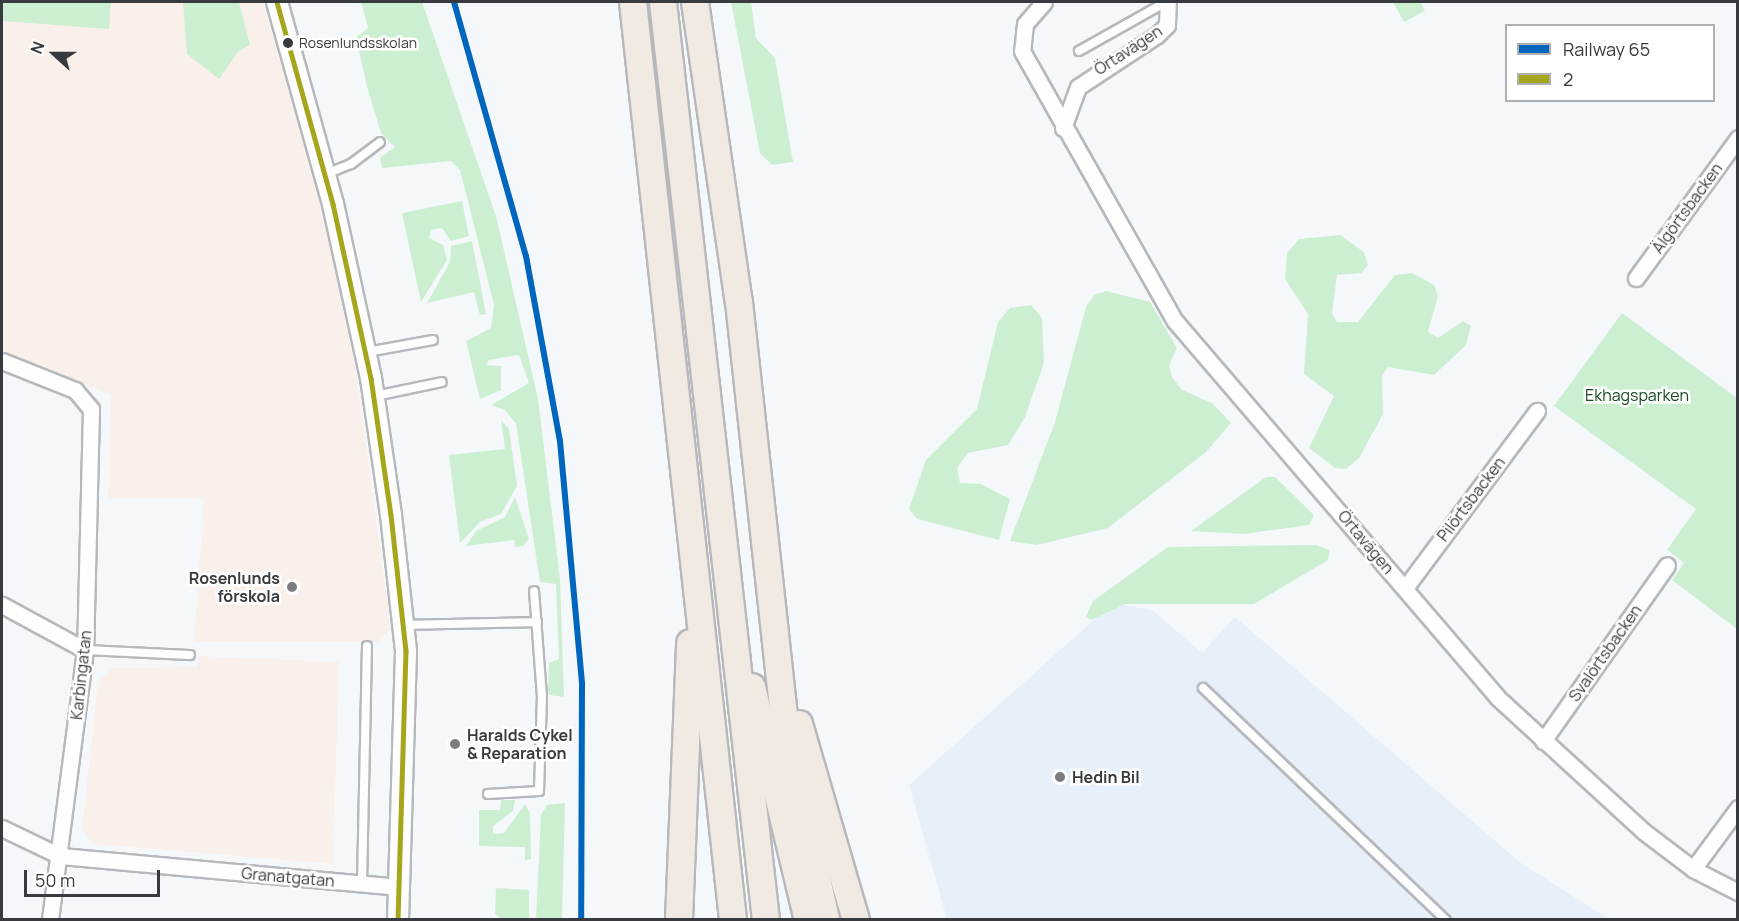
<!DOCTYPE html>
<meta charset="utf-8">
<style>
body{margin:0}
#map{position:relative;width:1739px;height:921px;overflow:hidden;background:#f5f8fb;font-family:Manrope,sans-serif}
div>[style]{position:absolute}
.built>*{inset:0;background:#e7eff9}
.education>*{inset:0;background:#f9f0ec}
.green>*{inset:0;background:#ccefd2}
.roads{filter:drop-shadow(2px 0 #b6b8bb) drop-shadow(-2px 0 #b6b8bb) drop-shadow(0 2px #b6b8bb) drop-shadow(0 -2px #b6b8bb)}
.lane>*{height:8px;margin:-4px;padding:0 4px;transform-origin:4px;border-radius:4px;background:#fefefe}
.street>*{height:15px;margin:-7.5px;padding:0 7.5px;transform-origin:7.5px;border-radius:7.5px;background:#fefefe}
.secondary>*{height:20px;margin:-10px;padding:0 10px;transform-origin:10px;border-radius:10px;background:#fefefe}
.highway>*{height:26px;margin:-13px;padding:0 13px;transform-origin:13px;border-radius:13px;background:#f0eae3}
.bus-1>*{height:4.5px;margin:-2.25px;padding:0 2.25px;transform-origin:2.25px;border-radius:2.25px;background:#a5a61c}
.rail-1>*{height:6px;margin:-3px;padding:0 3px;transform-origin:3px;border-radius:3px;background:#0065bd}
.dots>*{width:16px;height:16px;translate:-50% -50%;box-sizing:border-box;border:3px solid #fff;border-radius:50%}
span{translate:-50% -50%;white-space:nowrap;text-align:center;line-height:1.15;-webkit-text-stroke:5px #fff;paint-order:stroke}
.bus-label{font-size:14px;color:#373a3e}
.left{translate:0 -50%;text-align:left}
.street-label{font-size:16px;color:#373a3e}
.park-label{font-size:16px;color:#164a20}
.poi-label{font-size:16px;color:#373a3e;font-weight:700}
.right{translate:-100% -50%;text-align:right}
.frame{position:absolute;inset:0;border:3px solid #373a3e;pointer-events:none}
.legend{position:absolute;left:1505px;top:24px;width:210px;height:78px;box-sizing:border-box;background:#fff;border:2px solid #afb0b2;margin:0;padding:8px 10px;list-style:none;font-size:18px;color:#373a3e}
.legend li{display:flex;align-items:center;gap:12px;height:30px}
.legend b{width:30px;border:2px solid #afb0b2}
.north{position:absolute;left:24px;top:24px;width:60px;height:60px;-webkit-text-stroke:4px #fff;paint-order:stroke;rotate:291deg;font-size:16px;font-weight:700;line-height:24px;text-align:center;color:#373a3e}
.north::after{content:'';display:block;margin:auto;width:21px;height:27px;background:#373a3e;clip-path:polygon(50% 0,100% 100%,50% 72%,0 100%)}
.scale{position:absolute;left:24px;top:870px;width:136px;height:27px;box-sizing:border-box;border:3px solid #373a3e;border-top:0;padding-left:8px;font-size:18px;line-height:21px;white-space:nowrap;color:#373a3e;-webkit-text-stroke:4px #fff;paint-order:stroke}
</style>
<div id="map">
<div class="built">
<div style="clip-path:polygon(1119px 604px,1152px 610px,1202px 653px,1235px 617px,1521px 863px,1609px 919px,947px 919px,909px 785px,1105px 610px)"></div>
</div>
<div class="education">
<div style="clip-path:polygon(2px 2px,263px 2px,322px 210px,357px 378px,391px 629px,378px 642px,194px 642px,204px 499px,108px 499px,111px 395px,2px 351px)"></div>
<div style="clip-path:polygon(199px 656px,339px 662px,333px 864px,93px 844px,82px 830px,98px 681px,112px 668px,198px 667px)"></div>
</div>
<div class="green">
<div style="clip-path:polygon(2px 2px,111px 2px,109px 29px,2px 21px)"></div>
<div style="clip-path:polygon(183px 2px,239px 2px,250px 45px,238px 52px,219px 79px,187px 54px)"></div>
<div style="clip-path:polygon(361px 2px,422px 2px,496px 216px,538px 399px,560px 579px,564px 697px,549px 695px,548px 690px,549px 663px,559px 659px,556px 584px,540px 582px,516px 424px,505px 410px,491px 405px,529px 383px,519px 355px,488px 360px,487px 365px,501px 366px,501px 390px,480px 399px,466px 341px,491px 328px,494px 305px,460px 170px,451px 161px,382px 168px,380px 158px,395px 147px,381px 133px,367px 87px,356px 37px,368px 28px)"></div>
<div style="clip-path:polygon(731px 2px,751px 2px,756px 38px,775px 58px,793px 162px,772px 165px,760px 153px)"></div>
<div style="clip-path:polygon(1393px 2px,1420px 2px,1425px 11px,1404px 22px)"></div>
<div style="clip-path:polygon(462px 201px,469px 236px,451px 241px,442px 228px,431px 230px,429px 238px,443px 245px,447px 260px,421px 302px,402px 213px)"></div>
<div style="clip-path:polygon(1340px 235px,1364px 252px,1368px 265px,1361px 273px,1337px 275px,1332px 313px,1337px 322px,1358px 322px,1395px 275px,1412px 273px,1434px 285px,1438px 296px,1428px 332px,1438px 338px,1463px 321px,1471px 326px,1466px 345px,1434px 375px,1388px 367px,1382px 375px,1383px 414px,1359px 458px,1346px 469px,1335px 468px,1309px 448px,1334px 396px,1304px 374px,1308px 314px,1285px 279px,1287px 253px,1299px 239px)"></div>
<div style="clip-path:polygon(472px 241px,486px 314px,480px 315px,474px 292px,427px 303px,450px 262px,451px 246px)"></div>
<div style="clip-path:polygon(1106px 291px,1150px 302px,1177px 348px,1169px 366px,1172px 377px,1182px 390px,1212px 403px,1231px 423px,1206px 452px,1108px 528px,1037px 545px,1010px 541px,1055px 422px,1086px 307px,1094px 295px)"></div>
<div style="clip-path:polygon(1031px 305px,1042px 318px,1044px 363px,1025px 417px,1008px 445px,968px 453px,957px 468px,960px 483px,981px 484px,1010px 499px,999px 540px,917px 519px,909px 509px,926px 460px,977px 409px,998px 322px,1010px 308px)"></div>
<div style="clip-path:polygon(1622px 313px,1737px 398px,1737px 629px,1672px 580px,1684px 563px,1667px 550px,1696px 509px,1554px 406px)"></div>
<div style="clip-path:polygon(501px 420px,509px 429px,517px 486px,501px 514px,480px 522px,460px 543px,449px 455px,505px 449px)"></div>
<div style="clip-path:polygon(1266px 477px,1275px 477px,1314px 515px,1309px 525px,1244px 534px,1191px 531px)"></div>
<div style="clip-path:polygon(515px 497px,529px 539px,523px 546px,515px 547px,514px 540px,466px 546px,476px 531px,505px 517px)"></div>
<div style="clip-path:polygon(1316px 545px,1330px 550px,1328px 560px,1254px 604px,1125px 604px,1091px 620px,1086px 616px,1093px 601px,1168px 547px)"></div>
<div style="clip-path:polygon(501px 800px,515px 800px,513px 811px,493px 826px,493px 834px,504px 833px,525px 804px,530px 813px,531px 859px,525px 860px,525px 847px,479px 846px,479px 810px,500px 810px)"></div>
<div style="clip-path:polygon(565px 803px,562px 919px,536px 919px,541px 815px,547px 805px)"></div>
<div style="clip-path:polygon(496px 888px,529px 890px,529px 919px,502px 919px,495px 914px)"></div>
</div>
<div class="roads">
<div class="lane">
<div style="left:1079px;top:51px;width:100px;rotate:-29.4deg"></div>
<div style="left:326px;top:174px;width:27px;rotate:-22deg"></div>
<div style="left:351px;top:164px;width:36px;rotate:-37deg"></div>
<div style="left:367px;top:352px;width:67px;rotate:-10.3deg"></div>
<div style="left:375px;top:396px;width:68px;rotate:-11.8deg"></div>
<div style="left:405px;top:625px;width:132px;rotate:-1.3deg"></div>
<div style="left:85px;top:650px;width:105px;rotate:2.7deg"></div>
<div style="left:1203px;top:688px;width:336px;rotate:43.7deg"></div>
<div style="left:488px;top:794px;width:51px;rotate:-3.4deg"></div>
<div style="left:539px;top:791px;width:94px;rotate:-88.2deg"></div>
<div style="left:542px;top:697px;width:106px;rotate:-94.3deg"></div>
<div style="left:362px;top:884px;width:238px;rotate:-88.8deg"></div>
</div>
<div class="street">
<div style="left:1044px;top:2px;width:29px;rotate:131deg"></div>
<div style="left:1025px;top:24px;width:27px;rotate:96deg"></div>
<div style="left:1022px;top:51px;width:310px;rotate:60.5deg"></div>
<div style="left:1175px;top:321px;width:496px;rotate:49.4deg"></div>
<div style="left:1498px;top:698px;width:197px;rotate:42.5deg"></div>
<div style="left:1643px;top:831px;width:63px;rotate:37.2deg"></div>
<div style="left:1693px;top:869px;width:51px;rotate:27.1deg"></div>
<div style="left:1063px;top:128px;width:44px;rotate:-69.9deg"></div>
<div style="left:1078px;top:87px;width:95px;rotate:-33.4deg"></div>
<div style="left:1157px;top:35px;width:14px;rotate:-45deg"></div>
<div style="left:1167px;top:25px;width:23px;rotate:-88deg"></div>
<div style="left:1636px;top:278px;width:173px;rotate:-53.9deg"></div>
<div style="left:2px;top:361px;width:79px;rotate:21.7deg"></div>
<div style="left:75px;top:390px;width:25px;rotate:50deg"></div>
<div style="left:91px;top:409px;width:241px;rotate:91.4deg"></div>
<div style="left:85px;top:650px;width:272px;rotate:97.4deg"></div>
<div style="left:1405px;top:588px;width:221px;rotate:-53.3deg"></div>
<div style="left:2px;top:605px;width:94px;rotate:28.5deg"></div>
<div style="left:1543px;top:741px;width:215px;rotate:-54.8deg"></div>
<div style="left:2px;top:828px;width:64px;rotate:25.8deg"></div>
<div style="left:60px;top:856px;width:342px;rotate:5.2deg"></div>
<div style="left:1693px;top:869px;width:76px;rotate:-53.6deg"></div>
</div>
<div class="secondary">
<div style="left:277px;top:2px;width:210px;rotate:74.5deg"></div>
<div style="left:333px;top:204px;width:178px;rotate:77.7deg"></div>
<div style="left:371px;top:378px;width:138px;rotate:81.7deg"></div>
<div style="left:391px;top:515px;width:137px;rotate:83.7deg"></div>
<div style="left:406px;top:651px;width:269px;rotate:91.7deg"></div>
</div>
<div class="highway">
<div style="left:633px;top:2px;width:923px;rotate:83.78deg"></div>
<div style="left:663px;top:2px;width:924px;rotate:83.6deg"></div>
<div style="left:695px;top:2px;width:303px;rotate:81.7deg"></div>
<div style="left:739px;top:302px;width:443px;rotate:83.8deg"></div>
<div style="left:787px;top:742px;width:182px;rotate:77.6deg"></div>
<div style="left:752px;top:687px;width:240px;rotate:76.5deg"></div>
<div style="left:799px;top:724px;width:204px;rotate:73.8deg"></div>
<div style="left:679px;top:920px;width:277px;rotate:-87.7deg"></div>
</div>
</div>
<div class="bus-1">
<div style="left:277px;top:2px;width:210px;rotate:74.5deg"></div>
<div style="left:333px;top:204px;width:178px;rotate:77.7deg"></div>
<div style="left:371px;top:378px;width:138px;rotate:81.7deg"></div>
<div style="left:391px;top:515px;width:137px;rotate:83.7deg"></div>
<div style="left:406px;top:651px;width:269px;rotate:91.7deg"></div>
</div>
<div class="rail-1">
<div style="left:454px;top:2px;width:264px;rotate:74.2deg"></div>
<div style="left:526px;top:256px;width:188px;rotate:79.6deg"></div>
<div style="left:560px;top:441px;width:244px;rotate:84.8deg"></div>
<div style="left:582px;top:684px;width:236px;rotate:90.2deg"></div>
</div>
<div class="dots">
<div style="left:288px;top:43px;background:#373a3e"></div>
<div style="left:292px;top:587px;background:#7a7c80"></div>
<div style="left:455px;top:744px;background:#7a7c80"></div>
<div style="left:1060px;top:777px;background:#7a7c80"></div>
</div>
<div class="bus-label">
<span class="left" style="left:299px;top:43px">Rosenlundsskolan</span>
</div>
<div class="street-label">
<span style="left:1128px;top:50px;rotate:-33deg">Örtavägen</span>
<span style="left:1687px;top:208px;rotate:-54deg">Älgörtsbacken</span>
<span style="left:1471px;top:499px;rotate:-53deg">Pilörtsbacken</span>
<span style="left:1366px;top:542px;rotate:50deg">Örtavägen</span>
<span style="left:1605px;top:653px;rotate:-55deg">Svalörtsbacken</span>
<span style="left:81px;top:675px;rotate:-84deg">Karbingatan</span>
<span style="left:288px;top:877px;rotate:5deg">Granatgatan</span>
</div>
<div class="park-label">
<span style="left:1637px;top:395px">Ekhagsparken</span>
</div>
<div class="poi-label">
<span class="right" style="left:280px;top:587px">Rosenlunds<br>förskola</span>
<span class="left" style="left:467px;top:744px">Haralds Cykel<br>&amp; Reparation</span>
<span class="left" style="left:1072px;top:777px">Hedin Bil</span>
</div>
<div class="frame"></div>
<ul class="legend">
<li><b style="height:8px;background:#0065bd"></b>Railway 65</li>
<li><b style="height:8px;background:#a5a61c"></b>2</li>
</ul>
<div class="north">N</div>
<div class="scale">50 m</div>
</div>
